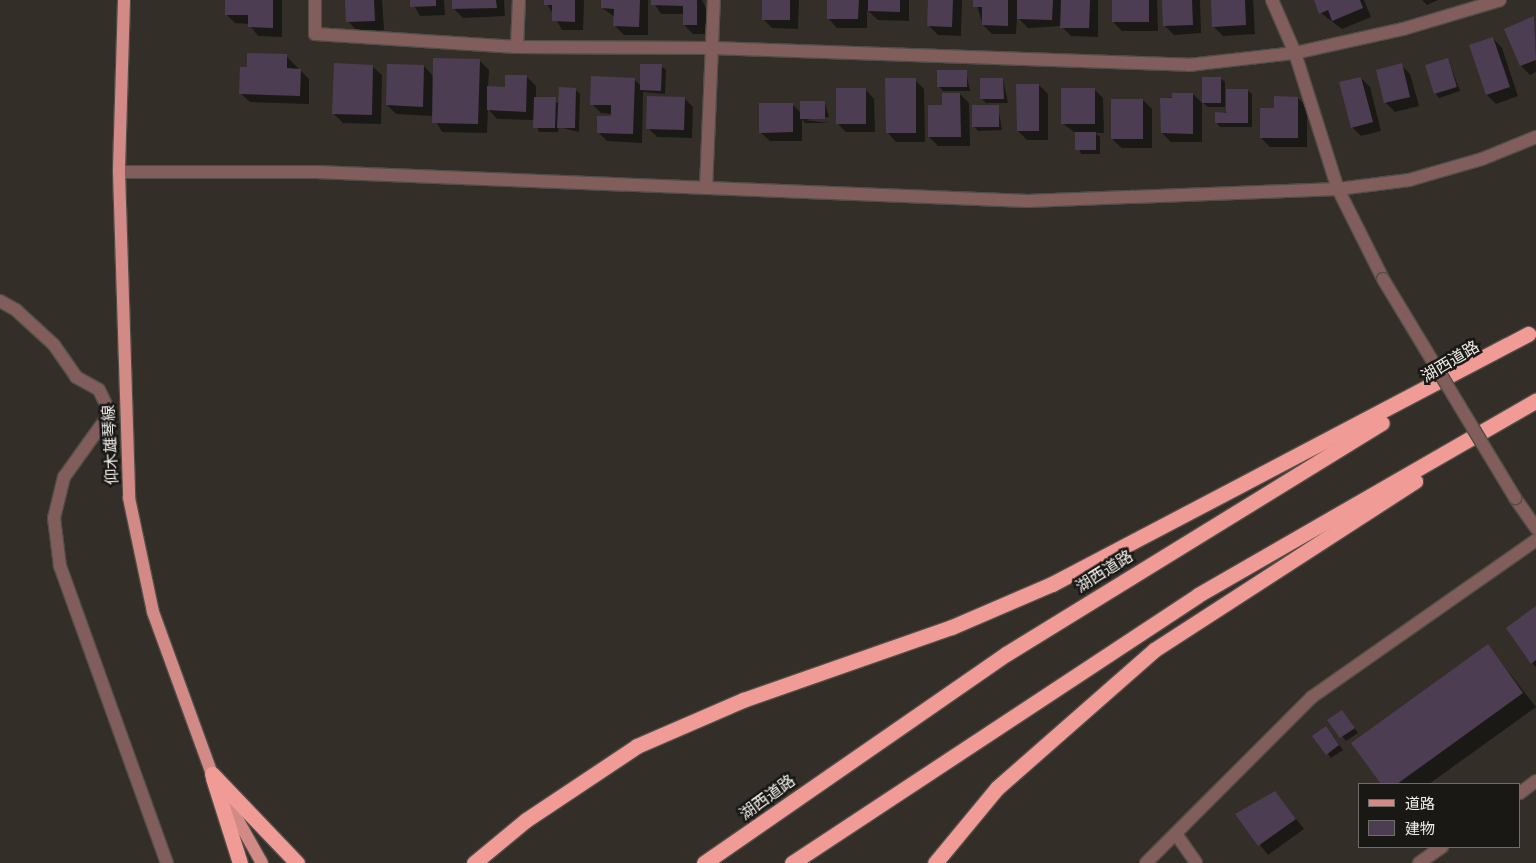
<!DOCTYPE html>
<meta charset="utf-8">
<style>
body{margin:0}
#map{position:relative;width:1536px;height:863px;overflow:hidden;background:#332f28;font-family:"Asap Condensed","Noto Sans JP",sans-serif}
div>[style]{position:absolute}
.shadow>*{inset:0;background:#0007}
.building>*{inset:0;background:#4d3d53}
.roads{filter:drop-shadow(1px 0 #514d47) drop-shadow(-1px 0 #514d47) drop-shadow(0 1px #514d47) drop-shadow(0 -1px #514d47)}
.minor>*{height:12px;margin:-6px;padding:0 6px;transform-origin:6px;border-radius:6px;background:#815e5c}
.major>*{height:12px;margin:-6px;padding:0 6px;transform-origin:6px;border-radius:6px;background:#d18a86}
.highway>*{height:15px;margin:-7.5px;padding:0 7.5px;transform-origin:7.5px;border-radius:7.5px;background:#f09b96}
.bridges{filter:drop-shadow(1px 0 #514d47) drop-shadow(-1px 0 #514d47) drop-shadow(0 1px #514d47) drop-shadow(0 -1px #514d47)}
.minor-bridge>*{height:12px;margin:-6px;padding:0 6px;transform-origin:6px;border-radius:6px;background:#815e5c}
span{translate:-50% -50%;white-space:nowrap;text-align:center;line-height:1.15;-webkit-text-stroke:5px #191815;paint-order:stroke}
.street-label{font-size:16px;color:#efede8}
.legend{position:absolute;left:1358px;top:783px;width:162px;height:65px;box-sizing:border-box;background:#191815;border:1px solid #6f6d69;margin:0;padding:6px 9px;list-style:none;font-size:15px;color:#efede8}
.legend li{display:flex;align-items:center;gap:10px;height:25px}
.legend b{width:25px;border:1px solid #6f6d69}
</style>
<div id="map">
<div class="shadow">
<div style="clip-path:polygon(226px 0,282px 0,282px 37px,258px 36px,249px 24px,235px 23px,226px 14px)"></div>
<div style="clip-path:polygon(347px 0,382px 0,384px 30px,357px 31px,348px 21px)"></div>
<div style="clip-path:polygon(411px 0,444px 0,445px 15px,420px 16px)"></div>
<div style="clip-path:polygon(453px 0,504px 0,505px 16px,463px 18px,454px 9px)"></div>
<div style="clip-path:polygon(545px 0,584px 0,583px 30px,562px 30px)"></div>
<div style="clip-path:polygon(602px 0,648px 0,648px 35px,624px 35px,615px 26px,615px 17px,602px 8px)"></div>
<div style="clip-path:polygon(652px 0,702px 0,706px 8px,706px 34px,693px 34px,684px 25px,684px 14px,661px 14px)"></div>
<div style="clip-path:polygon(764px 0,799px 0,798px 29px,772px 28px,763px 19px)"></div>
<div style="clip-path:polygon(828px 0,909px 0,909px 21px,878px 20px,867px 10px,867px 28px,837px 28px,828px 18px)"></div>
<div style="clip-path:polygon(929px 0,962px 0,961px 36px,938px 35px,929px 26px)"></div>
<div style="clip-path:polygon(975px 0,1098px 0,1098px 37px,1071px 36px,1061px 26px,1028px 28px,1017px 17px,1016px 34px,992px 34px,983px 25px)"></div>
<div style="clip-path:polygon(1113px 0,1157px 0,1158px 31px,1122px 31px,1113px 22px)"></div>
<div style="clip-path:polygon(1164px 0,1200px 0,1201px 33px,1174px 35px,1165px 26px)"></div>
<div style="clip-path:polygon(1212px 0,1253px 0,1255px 34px,1223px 36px,1214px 27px)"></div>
<div style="clip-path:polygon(1315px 0,1364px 0,1371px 17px,1342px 29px,1321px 13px)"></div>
<div style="clip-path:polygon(1422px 0,1438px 0,1427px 5px)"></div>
<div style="clip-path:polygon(1534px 17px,1536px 72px,1530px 75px,1521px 66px,1505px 30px)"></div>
<div style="clip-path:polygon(1493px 38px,1502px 48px,1518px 96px,1496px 104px,1487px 95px,1470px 46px)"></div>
<div style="clip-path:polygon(286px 56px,309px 79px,309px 104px,250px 102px,240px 93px,248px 69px)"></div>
<div style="clip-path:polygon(1448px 59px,1460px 91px,1439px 98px,1435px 93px)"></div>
<div style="clip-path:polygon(479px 60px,489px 70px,488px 88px,506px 88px,527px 77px,536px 86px,536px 98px,559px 103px,575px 89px,580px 94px,579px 132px,559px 127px,558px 132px,539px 132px,535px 120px,497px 119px,488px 109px,487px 133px,442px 132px,433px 116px,396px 114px,387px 105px,424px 66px,434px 77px)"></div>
<div style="clip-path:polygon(1401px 65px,1410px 74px,1419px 106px,1395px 112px,1386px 103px,1377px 71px)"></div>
<div style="clip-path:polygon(372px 66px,382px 75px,381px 124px,343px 123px,334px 114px)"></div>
<div style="clip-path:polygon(661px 66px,666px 70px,665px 94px,643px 92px,642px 143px,607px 141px,598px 132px,612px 114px,601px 113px,592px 104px,634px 79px,641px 86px)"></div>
<div style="clip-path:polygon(966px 71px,970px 91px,943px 91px,939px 86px)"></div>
<div style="clip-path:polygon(1220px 78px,1225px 82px,1225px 107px,1208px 107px,1203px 103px)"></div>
<div style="clip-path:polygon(1361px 78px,1370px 87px,1381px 131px,1361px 136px,1352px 127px)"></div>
<div style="clip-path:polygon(1003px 79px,1008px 103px,986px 103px,981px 98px)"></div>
<div style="clip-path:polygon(915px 80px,924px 89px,925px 142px,896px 142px,887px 132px)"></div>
<div style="clip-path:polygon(1039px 85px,1048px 94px,1048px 140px,1027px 140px,1018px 131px)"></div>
<div style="clip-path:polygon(865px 89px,874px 99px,875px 132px,846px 132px,837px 123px)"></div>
<div style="clip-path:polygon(1094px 89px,1103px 98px,1104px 133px,1095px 133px,1100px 137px,1100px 154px,1081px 154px,1076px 133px,1063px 124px)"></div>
<div style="clip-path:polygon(1247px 90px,1252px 94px,1252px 127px,1220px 127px,1216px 122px)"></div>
<div style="clip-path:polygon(960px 94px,969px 103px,970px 146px,938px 146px,929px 137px,943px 106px)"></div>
<div style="clip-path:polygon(1193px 94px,1202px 103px,1202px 142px,1171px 142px,1162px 133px,1161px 99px)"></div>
<div style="clip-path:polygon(684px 98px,693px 107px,692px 138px,657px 137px,648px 128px)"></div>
<div style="clip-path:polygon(1298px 98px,1307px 107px,1307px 147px,1270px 147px,1261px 138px,1276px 109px)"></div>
<div style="clip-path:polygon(1143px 100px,1152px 109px,1152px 148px,1122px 148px,1112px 139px)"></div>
<div style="clip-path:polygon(825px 103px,829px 117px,804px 120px,829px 123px,805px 123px,802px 119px,802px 141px,770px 141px,760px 132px,792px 104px,801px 113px)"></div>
<div style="clip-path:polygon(998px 107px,1002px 130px,978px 131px,974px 126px)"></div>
<div style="clip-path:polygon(1536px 608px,1536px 667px,1532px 663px)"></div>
<div style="clip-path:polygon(1488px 646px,1536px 707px,1429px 784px,1382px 784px,1353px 743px)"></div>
<div style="clip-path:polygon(1346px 716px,1358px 733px,1346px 741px,1329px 720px)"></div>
<div style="clip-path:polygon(1330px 732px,1343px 750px,1331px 758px,1314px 736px)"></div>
<div style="clip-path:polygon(1275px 792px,1304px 829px,1268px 855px,1237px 815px)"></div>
</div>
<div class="building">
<div style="clip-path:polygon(225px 0,273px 0,273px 28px,248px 27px,248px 15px,225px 15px)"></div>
<div style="clip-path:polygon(345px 0,374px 0,375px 21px,346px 22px)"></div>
<div style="clip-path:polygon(410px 0,436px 0,436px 6px,410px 7px)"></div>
<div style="clip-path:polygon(452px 0,496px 0,497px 8px,452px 9px)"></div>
<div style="clip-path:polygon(544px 0,575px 0,575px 22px,552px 21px,552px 5px,544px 5px)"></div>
<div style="clip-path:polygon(601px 0,640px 0,639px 27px,613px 26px,614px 9px,601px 8px)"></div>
<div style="clip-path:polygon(651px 0,697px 0,697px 25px,683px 25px,683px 6px,651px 5px)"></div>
<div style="clip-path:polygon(762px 0,790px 0,790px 20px,762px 20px)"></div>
<div style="clip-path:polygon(827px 0,859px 0,858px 19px,827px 19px)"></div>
<div style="clip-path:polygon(868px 0,900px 0,900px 12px,868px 11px)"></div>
<div style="clip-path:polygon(928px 0,953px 0,952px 27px,927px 26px)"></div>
<div style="clip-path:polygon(973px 0,1008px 0,1008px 26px,982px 25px,982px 7px,973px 7px)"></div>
<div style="clip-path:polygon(1017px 0,1053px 0,1052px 20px,1017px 19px)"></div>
<div style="clip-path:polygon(1061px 0,1090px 0,1089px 28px,1060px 28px)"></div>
<div style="clip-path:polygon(1112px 0,1149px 0,1149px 22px,1112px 22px)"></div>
<div style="clip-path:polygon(1162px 0,1192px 0,1193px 25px,1163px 26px)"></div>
<div style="clip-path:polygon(1211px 0,1245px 0,1246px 25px,1212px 27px)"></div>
<div style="clip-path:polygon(1314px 0,1360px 0,1363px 8px,1332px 21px,1328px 10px,1319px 14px)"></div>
<div style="clip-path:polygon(1534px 16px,1536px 60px,1520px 66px,1504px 29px)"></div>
<div style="clip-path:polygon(1493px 37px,1510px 87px,1486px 95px,1469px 45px)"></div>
<div style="clip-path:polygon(247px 53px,287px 54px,287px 68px,301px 69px,300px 96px,239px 94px,240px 67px,247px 67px)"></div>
<div style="clip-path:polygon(433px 58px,480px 59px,478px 124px,432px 123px)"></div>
<div style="clip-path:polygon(1448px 58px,1457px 87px,1434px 94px,1425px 65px)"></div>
<div style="clip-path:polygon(334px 63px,373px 65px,372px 115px,332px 114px)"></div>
<div style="clip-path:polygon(1402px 63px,1410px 97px,1384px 103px,1376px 70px)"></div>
<div style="clip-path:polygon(387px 64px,424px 65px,423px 107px,386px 105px)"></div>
<div style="clip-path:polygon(640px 64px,662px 64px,661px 91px,640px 90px)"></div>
<div style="clip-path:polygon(937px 70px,967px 70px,967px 87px,937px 87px)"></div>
<div style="clip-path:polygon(505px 75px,527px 75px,526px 112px,487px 110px,487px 86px,505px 87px)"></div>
<div style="clip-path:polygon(591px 76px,635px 78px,633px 134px,597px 133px,597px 116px,611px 116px,611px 105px,590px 105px)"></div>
<div style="clip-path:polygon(1202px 77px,1221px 77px,1221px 103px,1202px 103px)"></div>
<div style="clip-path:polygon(1361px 77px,1373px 122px,1351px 128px,1339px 82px)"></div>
<div style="clip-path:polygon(885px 78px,916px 78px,916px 133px,886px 133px)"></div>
<div style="clip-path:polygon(980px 78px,1003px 78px,1004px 99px,980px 99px)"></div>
<div style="clip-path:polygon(1016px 84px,1039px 84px,1039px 131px,1017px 131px)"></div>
<div style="clip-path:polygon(559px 87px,576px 88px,575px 128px,557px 128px)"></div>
<div style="clip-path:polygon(836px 88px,866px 88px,866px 124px,836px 124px)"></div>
<div style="clip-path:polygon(1061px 88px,1095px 88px,1095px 124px,1061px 124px)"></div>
<div style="clip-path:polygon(1226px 89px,1248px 89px,1248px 123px,1215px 123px,1215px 112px,1226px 113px)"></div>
<div style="clip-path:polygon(942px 93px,960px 93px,961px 137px,928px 137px,928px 105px,942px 105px)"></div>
<div style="clip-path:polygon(1172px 93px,1193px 93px,1193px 134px,1161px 133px,1160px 98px,1172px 98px)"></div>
<div style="clip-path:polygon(647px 96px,685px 97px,684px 130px,646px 129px)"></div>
<div style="clip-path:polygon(1274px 96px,1298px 97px,1298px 138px,1260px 138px,1260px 108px,1274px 108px)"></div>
<div style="clip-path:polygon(534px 97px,556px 97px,555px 128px,533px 128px)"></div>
<div style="clip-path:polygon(1111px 99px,1143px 99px,1143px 139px,1111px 139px)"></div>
<div style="clip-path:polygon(800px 101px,825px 101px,825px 119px,800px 119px)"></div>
<div style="clip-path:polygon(759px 103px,793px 103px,793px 132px,759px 133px)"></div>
<div style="clip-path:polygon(972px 105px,999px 105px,999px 127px,972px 127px)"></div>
<div style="clip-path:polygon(1075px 132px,1096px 132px,1096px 150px,1075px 150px)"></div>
<div style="clip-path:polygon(1536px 606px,1536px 660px,1531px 664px,1506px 628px)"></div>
<div style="clip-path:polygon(1488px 644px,1523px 693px,1397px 784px,1381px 784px,1351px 743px)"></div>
<div style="clip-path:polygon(1342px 710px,1355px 728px,1340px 738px,1327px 720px)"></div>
<div style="clip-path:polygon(1326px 726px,1339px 745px,1326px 755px,1312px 736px)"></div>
<div style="clip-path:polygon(1275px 791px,1296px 819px,1258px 846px,1235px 814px)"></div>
</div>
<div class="roads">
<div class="minor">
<div style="left:315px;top:0;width:34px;rotate:90deg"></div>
<div style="left:315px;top:34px;width:202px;rotate:3.7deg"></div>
<div style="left:517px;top:47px;width:195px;rotate:0.3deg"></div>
<div style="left:712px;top:48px;width:477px;rotate:2deg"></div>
<div style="left:1189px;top:65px;width:107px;rotate:-6.5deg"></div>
<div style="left:1295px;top:53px;width:111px;rotate:-12.5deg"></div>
<div style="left:1403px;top:29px;width:101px;rotate:-16.6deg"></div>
<div style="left:1272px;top:0;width:58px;rotate:66.5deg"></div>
<div style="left:1295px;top:53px;width:143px;rotate:72.5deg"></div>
<div style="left:1338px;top:189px;width:101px;rotate:63.4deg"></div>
<div style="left:517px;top:47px;width:47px;rotate:-87.6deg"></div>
<div style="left:119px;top:172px;width:197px"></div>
<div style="left:316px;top:172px;width:712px;rotate:2.34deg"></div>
<div style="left:1027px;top:201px;width:311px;rotate:-2.2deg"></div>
<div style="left:1338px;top:189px;width:72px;rotate:-7.2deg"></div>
<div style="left:1409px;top:180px;width:76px;rotate:-16deg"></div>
<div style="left:1482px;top:159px;width:58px;rotate:-22.2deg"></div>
<div style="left:706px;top:188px;width:188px;rotate:-87.6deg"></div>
<div style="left:0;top:301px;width:18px;rotate:29deg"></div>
<div style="left:16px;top:310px;width:52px;rotate:42.6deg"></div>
<div style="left:54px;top:345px;width:39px;rotate:55deg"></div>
<div style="left:76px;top:377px;width:26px;rotate:29deg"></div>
<div style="left:99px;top:390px;width:25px;rotate:64deg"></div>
<div style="left:110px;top:413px;width:79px;rotate:125.7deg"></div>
<div style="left:64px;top:477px;width:42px;rotate:103.7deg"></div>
<div style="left:54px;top:518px;width:48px;rotate:82.9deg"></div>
<div style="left:60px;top:566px;width:316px;rotate:70.2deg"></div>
<div style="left:1515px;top:498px;width:37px;rotate:55deg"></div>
<div style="left:1520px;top:793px;width:20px;rotate:-37deg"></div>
<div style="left:1176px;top:834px;width:35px;rotate:55deg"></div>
<div style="left:1146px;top:863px;width:235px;rotate:-45deg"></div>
<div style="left:1312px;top:697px;width:274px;rotate:-35deg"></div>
<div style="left:1419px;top:863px;width:28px;rotate:-35deg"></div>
</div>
<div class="major">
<div style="left:124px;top:0;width:172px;rotate:91.7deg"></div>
<div style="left:119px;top:172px;width:326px;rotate:88.2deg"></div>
<div style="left:129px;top:498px;width:116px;rotate:78.1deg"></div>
<div style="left:153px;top:612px;width:172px;rotate:70deg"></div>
<div style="left:212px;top:774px;width:102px;rotate:60.7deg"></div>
</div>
<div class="highway">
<div style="left:212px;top:774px;width:123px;rotate:46.3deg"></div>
<div style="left:213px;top:778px;width:89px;rotate:72.4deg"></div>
<div style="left:474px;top:863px;width:67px;rotate:-39.6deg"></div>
<div style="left:526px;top:820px;width:133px;rotate:-33.7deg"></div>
<div style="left:637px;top:746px;width:116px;rotate:-23.5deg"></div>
<div style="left:743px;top:700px;width:221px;rotate:-19.3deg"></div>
<div style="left:952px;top:627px;width:109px;rotate:-23.3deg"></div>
<div style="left:1052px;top:584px;width:538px;rotate:-27.71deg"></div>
<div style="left:704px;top:863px;width:367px;rotate:-34.7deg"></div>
<div style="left:1006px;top:654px;width:441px;rotate:-31.6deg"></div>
<div style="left:792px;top:863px;width:486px;rotate:-33.4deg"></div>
<div style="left:1198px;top:595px;width:390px;rotate:-29.9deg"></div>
<div style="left:935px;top:863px;width:97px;rotate:-50.4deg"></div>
<div style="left:997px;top:788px;width:209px;rotate:-41.3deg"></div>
<div style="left:1154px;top:650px;width:311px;rotate:-32.9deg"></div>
</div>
</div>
<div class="bridges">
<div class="minor-bridge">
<div style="left:1383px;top:279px;width:256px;rotate:58.9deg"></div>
</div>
</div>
<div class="street-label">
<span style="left:1450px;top:361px;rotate:-31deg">湖西道路</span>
<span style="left:110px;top:445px;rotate:-93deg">仰木雄琴線</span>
<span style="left:1104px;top:571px;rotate:-32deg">湖西道路</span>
<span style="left:767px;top:797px;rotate:-36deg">湖西道路</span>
</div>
<ul class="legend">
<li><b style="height:6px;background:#d18a86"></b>道路</li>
<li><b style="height:14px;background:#4d3d53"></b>建物</li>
</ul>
</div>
